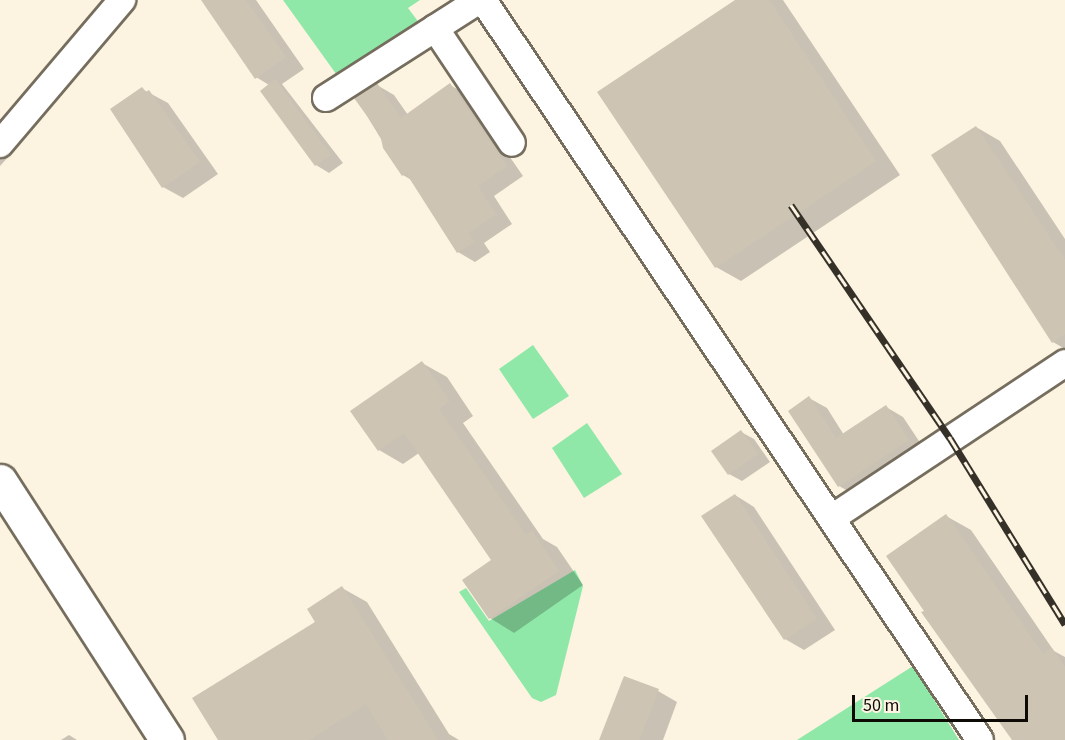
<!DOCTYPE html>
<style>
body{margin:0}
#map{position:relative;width:1065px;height:740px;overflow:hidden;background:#fcf3e1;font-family:"Source Sans 3",sans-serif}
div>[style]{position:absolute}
.green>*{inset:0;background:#8fe8a8}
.shadow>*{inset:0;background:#0003}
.building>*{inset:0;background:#cec4b3}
.roads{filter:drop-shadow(2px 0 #756d5d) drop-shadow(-2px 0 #756d5d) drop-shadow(0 2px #756d5d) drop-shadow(0 -2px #756d5d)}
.minor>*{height:26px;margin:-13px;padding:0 13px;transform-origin:13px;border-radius:13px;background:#fff}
.tertiary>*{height:33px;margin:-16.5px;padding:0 16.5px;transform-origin:16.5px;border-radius:16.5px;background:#fff}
.rail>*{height:7px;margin-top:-3.5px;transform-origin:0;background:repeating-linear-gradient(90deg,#fcf3e1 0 14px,#353129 0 28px);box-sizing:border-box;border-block:2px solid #353129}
span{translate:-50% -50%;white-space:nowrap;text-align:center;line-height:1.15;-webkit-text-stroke:6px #fcf3e1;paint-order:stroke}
.scale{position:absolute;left:852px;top:695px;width:176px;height:27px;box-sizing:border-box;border:3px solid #0e0b06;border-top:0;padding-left:8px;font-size:18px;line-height:21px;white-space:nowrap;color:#0e0b06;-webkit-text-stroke:4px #fcf3e1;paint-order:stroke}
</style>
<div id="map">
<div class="green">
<div style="clip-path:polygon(283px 0,420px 0,408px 8px,420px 24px,339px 78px)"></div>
<div style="clip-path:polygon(533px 345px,569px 396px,533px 419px,499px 369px)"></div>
<div style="clip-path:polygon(587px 423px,622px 474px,584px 498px,552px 448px)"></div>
<div style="clip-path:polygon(575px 570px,583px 586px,556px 695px,541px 702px,532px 698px,459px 592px,466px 588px,489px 621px)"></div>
<div style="clip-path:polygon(913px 666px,959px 740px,797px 740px)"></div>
</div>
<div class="shadow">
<div style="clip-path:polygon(203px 0,256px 0,304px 69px,282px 84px,343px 163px,329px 173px,316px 165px,269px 85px,256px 77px)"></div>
<div style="clip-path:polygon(738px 0,783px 0,900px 175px,741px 281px,716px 267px)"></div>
<div style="clip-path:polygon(377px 85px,394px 95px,408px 115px,450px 85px,467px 95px,523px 176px,494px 196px,512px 224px,484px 243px,490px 252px,475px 262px,458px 252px,413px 181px,403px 175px,356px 98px)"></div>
<div style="clip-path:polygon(142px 89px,168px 103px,218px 174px,183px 198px,163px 187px,112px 110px)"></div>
<div style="clip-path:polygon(976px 127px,1000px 141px,1065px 239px,1065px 349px,1053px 342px)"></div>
<div style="clip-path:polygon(0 141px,10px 155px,0 166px)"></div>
<div style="clip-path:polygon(422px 363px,447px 377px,473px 416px,463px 423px,543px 539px,557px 547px,583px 585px,514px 633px,490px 618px,493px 560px,419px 453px,403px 464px,379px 450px)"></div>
<div style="clip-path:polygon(809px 398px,827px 408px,844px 435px,886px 407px,903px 417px,925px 450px,857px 496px,839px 486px)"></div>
<div style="clip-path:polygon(741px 432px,754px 439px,770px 462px,742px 481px,729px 474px)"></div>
<div style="clip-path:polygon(735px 495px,754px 507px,835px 630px,804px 650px,785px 639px)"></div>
<div style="clip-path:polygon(946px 516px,971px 530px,1054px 651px,1065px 657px,1065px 740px,1012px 740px)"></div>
<div style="clip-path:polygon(342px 588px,367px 602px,449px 734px,459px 740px,220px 740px)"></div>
<div style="clip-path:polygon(658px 691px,677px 702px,663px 740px,600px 740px)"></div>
<div style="clip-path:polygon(69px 735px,77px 740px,61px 740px)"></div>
</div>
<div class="building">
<div style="clip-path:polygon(201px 0,246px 0,286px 57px,255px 79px)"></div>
<div style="clip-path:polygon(735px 0,769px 0,876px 161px,715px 268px,597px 92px)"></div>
<div style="clip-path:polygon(275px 79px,331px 155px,315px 166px,260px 91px)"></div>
<div style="clip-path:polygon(377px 83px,401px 118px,450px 83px,507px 166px,478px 186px,496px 214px,468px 233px,474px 242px,457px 253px,406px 173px,402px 176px,383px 148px,380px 134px,354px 98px)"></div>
<div style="clip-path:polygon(142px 87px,146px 92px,149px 90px,200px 162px,162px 188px,110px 109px)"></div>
<div style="clip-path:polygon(976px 126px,1065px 260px,1065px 334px,1052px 343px,931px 155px)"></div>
<div style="clip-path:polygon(422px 361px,450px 401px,439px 409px,526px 535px,532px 531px,559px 571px,489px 619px,462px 580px,491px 560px,404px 433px,378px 451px,350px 411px)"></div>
<div style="clip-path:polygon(809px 396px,836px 438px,886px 405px,909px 440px,838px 487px,788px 411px)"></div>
<div style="clip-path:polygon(741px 430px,758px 454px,728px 475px,711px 451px)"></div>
<div style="clip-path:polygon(735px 494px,817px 619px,784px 640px,701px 516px)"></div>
<div style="clip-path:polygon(946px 514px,1043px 654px,1052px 648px,1065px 667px,1065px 740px,1012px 740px,921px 612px,924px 611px,886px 556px)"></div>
<div style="clip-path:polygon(342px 586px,438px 740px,388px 740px,366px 704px,309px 740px,218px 740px,192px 698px,315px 622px,307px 609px)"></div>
<div style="clip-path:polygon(624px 676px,659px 689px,639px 740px,599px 740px)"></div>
</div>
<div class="roads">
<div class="minor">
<div style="left:483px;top:0;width:891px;rotate:56.11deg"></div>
<div style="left:435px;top:28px;width:138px;rotate:56.2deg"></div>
<div style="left:326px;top:98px;width:182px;rotate:-32.6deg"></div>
<div style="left:0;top:144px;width:189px;rotate:-49.7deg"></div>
<div style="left:832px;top:518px;width:280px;rotate:-33.6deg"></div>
</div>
<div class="tertiary">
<div style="left:0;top:481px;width:308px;rotate:57.2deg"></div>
</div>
</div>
<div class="rail">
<div style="left:791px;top:205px;width:282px;rotate:55.7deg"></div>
<div style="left:950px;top:438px;width:219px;rotate:58.3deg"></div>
</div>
<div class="scale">50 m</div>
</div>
